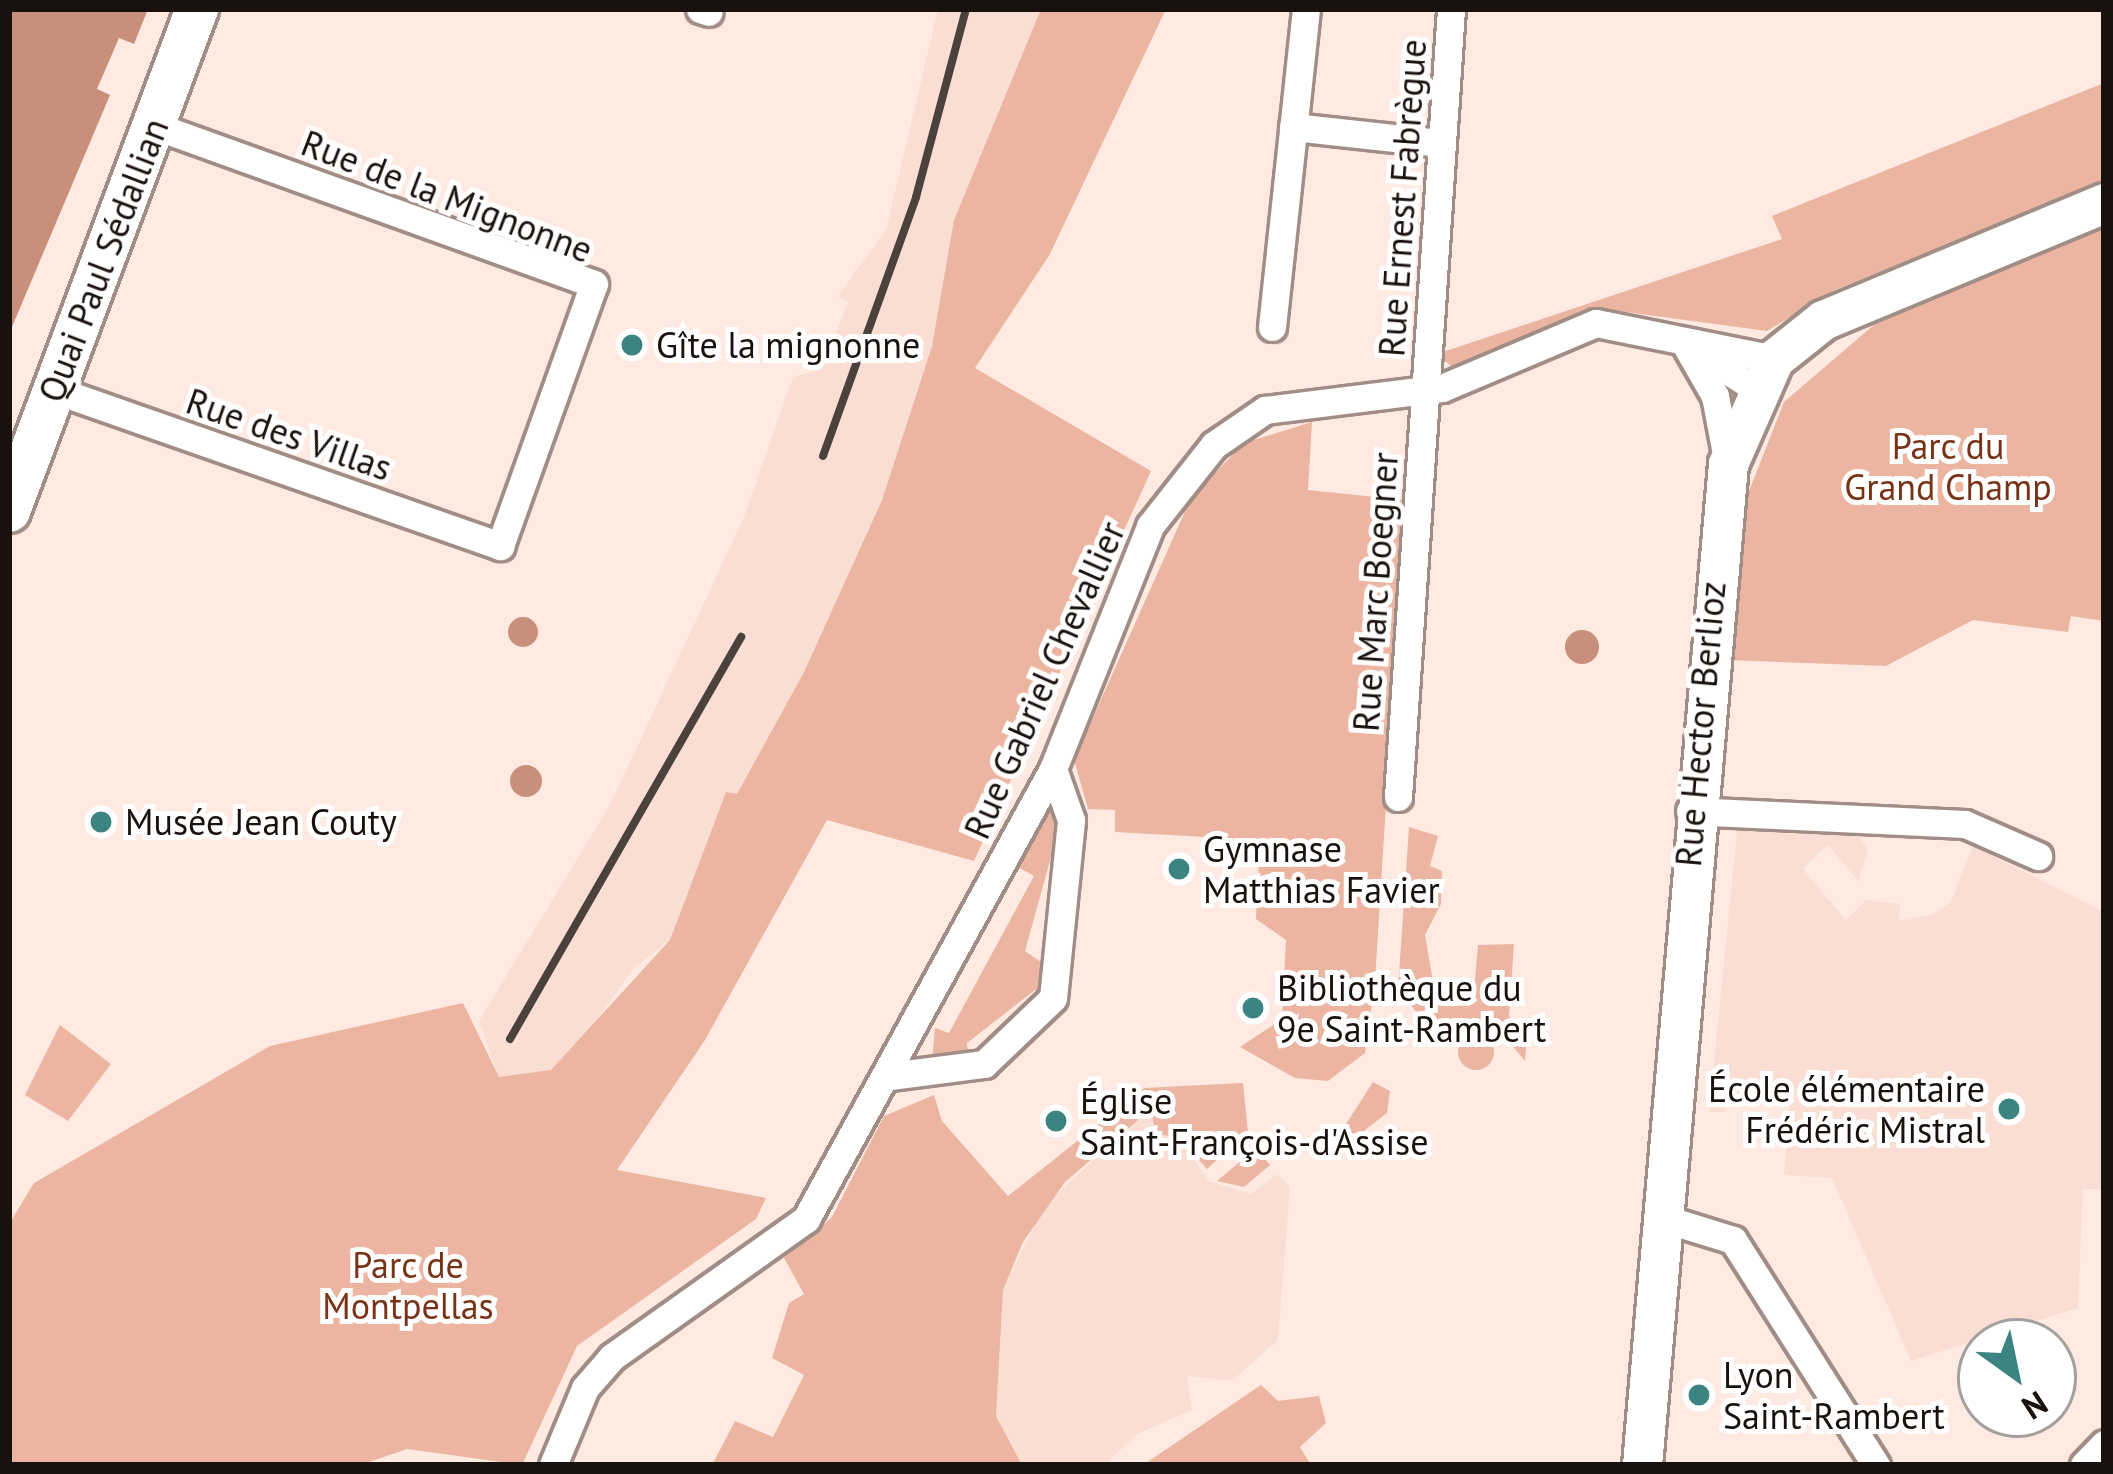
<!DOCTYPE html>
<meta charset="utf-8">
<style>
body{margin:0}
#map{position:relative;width:2113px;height:1474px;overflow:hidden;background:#ffeae2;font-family:"PT Sans",sans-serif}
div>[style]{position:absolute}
.built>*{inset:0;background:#fbded3}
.green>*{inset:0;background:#ebb5a1}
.round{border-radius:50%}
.water>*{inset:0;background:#c88f7a}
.roads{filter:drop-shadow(3px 0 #a08d85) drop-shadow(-3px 0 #a08d85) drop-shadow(0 3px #a08d85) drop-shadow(0 -3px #a08d85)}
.street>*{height:27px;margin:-13.5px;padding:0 13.5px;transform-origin:13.5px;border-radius:13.5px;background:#fff}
.secondary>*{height:39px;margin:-19.5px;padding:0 19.5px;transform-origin:19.5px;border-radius:19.5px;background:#fff}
.primary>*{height:42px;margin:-21px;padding:0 21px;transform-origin:21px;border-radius:21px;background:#fff}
.rail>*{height:8px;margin:-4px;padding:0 4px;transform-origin:4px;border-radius:4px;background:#4c423d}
.dots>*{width:33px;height:33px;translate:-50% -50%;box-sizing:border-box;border:6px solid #fff;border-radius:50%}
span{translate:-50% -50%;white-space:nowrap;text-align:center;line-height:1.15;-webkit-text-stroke:10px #fff;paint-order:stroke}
.street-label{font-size:36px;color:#18110e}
.poi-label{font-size:36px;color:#18110e}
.left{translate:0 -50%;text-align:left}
.right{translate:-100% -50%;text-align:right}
.park-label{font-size:36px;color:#783215}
.frame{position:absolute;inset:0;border:12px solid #18110e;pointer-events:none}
.north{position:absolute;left:1957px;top:1318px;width:120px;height:120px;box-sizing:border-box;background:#fff;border:3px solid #a3a09f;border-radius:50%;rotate:147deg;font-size:33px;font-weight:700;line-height:48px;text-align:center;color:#18110e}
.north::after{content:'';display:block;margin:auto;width:42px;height:54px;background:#3c8481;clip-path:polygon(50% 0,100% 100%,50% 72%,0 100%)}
</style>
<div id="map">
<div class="built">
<div style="clip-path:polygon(938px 9px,1041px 9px,954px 220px,932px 346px,882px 500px,804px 672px,737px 795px,726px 792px,670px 940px,634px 968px,573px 1053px,551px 1070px,499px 1078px,479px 1021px,611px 803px,744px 517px,793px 377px,822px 369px,848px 302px,838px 296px,886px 230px)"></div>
<div style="clip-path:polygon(1737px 830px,1858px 835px,1868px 850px,1858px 881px,1828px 845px,1803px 869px,1846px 920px,1866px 900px,1900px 904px,1899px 921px,1932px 915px,1951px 902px,1973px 846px,2104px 912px,2104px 1189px,2083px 1189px,2078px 1308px,1911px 1361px,1832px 1178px,1784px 1175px,1790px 1104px,1726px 1098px,1725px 1112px,1709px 1112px)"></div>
<div style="clip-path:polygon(1157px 1101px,1208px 1181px,1251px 1194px,1277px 1174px,1290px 1187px,1278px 1340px,1232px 1381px,1187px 1376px,1192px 1410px,1137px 1434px,1105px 1465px,1022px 1465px,996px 1416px,1003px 1290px,1044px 1206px)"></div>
</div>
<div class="green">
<div style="clip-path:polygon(1041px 9px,1166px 9px,1050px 254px,975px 368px,1151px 471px,974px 861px,827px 820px,705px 1040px,617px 1170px,766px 1198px,756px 1219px,577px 1346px,522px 1465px,407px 1449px,360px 1465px,9px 1465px,9px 1224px,34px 1183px,270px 1046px,463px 1003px,499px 1077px,551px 1070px,670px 940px,726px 792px,737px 794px,804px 672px,882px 500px,932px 346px,954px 220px)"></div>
<div style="clip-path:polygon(2104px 83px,2104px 181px,1835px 290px,1767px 331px,1596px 308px,1452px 367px,1437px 354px,1782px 239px,1772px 216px)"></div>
<div style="clip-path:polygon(2104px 228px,2104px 621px,2071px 616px,2068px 632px,1973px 620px,1886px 666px,1728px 660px,1744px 504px,1784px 402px,1882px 318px)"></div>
<div style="clip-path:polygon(1312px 422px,1308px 490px,1405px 500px,1375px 981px,1365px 1053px,1328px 1081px,1295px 1078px,1240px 1047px,1282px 1019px,1286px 940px,1256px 919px,1260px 840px,1115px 832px,1115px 810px,1088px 809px,1074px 760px,1191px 498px,1244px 443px)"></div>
<div style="clip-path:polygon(1053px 804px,1061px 821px,1025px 951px,1054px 971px,1045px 996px,1035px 990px,967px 1043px,969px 1062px,932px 1061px,935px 1028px,949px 1033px,1034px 876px,1018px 867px)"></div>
<div style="clip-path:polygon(1409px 827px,1438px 836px,1430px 866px,1442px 871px,1441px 904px,1425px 935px,1434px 987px,1474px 991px,1478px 945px,1514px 944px,1509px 1016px,1527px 1036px,1525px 1061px,1491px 1020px,1430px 1029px,1398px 989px)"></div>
<div style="clip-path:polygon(60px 1025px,111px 1064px,68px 1121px,25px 1095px)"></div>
<div class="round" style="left:1458px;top:1034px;width:36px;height:36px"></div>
<div style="clip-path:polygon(1373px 1082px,1390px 1091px,1387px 1113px,1360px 1134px,1341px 1132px)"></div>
<div style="clip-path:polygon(1243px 1083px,1248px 1132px,1207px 1169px,1178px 1136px,1156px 1135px,1151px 1109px,1065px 1182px,1023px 1242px,1003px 1290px,996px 1416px,1022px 1465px,712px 1465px,735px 1421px,773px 1437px,804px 1375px,772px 1358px,789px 1303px,804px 1294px,784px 1258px,832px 1217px,884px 1116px,934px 1095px,942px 1121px,1008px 1196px,1144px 1088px)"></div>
<div style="clip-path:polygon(1256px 1148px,1270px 1165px,1244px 1187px,1217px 1181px)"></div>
<div style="clip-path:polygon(1261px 1385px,1278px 1401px,1319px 1396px,1326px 1423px,1300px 1447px,1311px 1465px,1143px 1465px)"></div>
</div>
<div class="water">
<div style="clip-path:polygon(9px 9px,148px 9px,134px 44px,119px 38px,97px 89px,110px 95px,9px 334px)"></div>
<div class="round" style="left:508px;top:617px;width:30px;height:30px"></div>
<div class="round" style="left:1565px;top:630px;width:34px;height:34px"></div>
<div class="round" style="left:510px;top:765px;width:32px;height:32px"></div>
</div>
<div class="roads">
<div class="street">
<div style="left:700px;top:9px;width:9px;rotate:18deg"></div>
<div style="left:1293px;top:127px;width:149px;rotate:6.2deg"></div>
<div style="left:1272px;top:327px;width:320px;rotate:-83.9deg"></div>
<div style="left:1684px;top:342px;width:62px;rotate:60.1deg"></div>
<div style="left:1715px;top:396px;width:69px;rotate:79.2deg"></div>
<div style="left:1697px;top:351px;width:72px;rotate:32.6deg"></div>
<div style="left:55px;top:390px;width:472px;rotate:19.3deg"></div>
<div style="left:500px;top:546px;width:278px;rotate:-70.3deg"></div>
<div style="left:594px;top:284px;width:468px;rotate:-160.2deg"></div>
<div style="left:1398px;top:797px;width:790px;rotate:-86.15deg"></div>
<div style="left:1690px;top:811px;width:275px;rotate:2.7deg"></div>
<div style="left:1965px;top:824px;width:80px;rotate:23.7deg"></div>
<div style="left:890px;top:1076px;width:95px;rotate:-7.3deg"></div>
<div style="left:984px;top:1064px;width:95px;rotate:-43.7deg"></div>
<div style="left:1053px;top:998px;width:179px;rotate:-84.2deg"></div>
<div style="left:1071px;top:820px;width:54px;rotate:-109.4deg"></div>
<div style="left:1662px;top:1218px;width:74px;rotate:17.2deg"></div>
<div style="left:1733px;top:1240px;width:267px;rotate:57.6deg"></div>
<div style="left:553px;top:1465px;width:83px;rotate:-67.4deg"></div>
<div style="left:585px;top:1388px;width:41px;rotate:-48.9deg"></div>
<div style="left:612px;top:1357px;width:238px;rotate:-35.4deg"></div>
<div style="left:806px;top:1219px;width:513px;rotate:-61.24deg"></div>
<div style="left:1053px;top:769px;width:262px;rotate:-68.2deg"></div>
<div style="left:1150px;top:526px;width:103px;rotate:-51.7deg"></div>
<div style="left:1214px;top:445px;width:62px;rotate:-34.5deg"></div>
<div style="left:1265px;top:410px;width:178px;rotate:-7.1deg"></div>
<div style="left:1442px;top:388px;width:167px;rotate:-22.9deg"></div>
<div style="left:1596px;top:323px;width:182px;rotate:11.4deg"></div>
<div style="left:2084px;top:1465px;width:29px;rotate:-46deg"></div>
</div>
<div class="secondary">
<div style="left:1642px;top:1465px;width:1005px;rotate:-85.09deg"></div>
<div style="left:1728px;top:464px;width:115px;rotate:-66.3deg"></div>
<div style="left:1774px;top:359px;width:63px;rotate:-38.5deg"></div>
<div style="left:1823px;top:320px;width:304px;rotate:-22.6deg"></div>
</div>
<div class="primary">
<div style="left:9px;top:511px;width:536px;rotate:-69.47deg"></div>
</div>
</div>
<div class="rail">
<div style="left:823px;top:456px;width:275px;rotate:-70.2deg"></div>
<div style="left:916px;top:197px;width:195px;rotate:-75.1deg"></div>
<div style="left:510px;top:1039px;width:464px;rotate:-60.1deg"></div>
</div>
<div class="dots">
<div style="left:632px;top:345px;background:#3c8481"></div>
<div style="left:101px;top:822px;background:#3c8481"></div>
<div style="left:1179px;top:869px;background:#3c8481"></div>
<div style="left:1253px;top:1008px;background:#3c8481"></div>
<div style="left:2009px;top:1109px;background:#3c8481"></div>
<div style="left:1056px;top:1121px;background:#3c8481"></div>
<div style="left:1699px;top:1395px;background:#3c8481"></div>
</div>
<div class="street-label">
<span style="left:447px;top:196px;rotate:21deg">Rue de la Mignonne</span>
<span style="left:1402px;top:198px;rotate:-86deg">Rue Ernest Fabrègue</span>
<span style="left:103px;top:260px;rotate:-69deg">Quai Paul Sédallian</span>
<span style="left:289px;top:434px;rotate:19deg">Rue des Villas</span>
<span style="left:1375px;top:592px;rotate:-86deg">Rue Marc Boegner</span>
<span style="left:1044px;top:680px;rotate:-66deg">Rue Gabriel Chevallier</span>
<span style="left:1700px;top:724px;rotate:-85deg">Rue Hector Berlioz</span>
</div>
<div class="poi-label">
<span class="left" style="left:656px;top:345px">Gîte la mignonne</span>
<span class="left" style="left:125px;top:822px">Musée Jean Couty</span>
<span class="left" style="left:1203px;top:869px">Gymnase<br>Matthias Favier</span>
<span class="left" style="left:1277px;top:1008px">Bibliothèque du<br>9e Saint-Rambert</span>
<span class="right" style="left:1985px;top:1109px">École élémentaire<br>Frédéric Mistral</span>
<span class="left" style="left:1080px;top:1121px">Église<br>Saint-François-d'Assise</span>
<span class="left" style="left:1723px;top:1395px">Lyon<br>Saint-Rambert</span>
</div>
<div class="park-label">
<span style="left:1948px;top:466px">Parc du<br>Grand Champ</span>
<span style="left:408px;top:1285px">Parc de<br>Montpellas</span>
</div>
<div class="frame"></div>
<div class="north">N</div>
</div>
